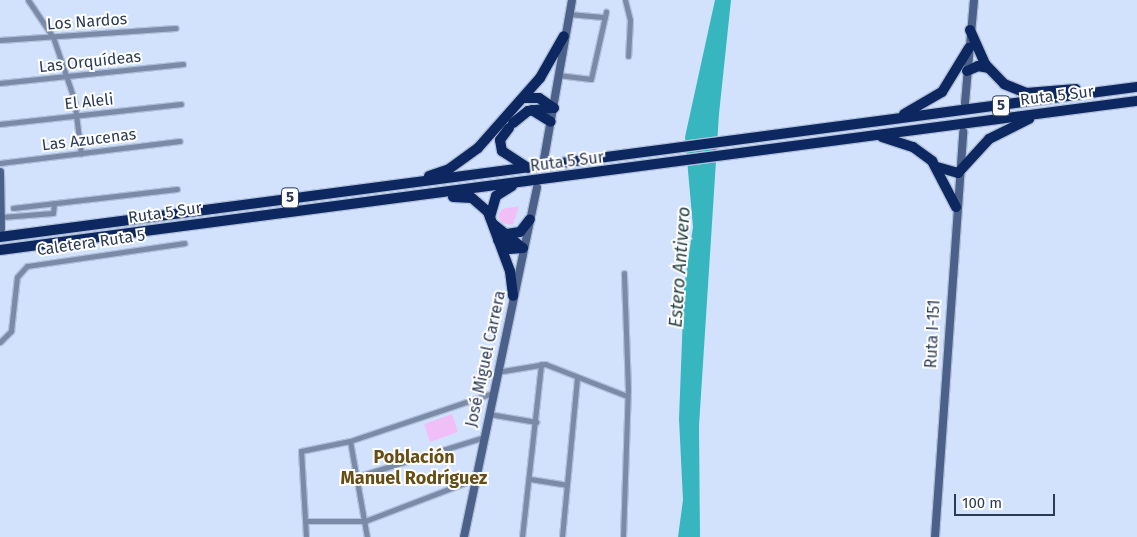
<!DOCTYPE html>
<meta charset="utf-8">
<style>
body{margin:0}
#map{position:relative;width:1137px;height:537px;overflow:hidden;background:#d2e2fd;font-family:"Fira Sans",sans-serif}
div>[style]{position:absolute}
.green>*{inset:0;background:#f1bff8}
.water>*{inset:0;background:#38b6bf}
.roads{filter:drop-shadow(1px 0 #b1c0db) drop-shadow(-1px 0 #b1c0db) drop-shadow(0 1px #b1c0db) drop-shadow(0 -1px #b1c0db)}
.street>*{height:5px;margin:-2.5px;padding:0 2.5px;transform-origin:2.5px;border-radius:2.5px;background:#7b8aa7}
.secondary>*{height:8px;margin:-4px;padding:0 4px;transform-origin:4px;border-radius:4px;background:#4b6189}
.highway>*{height:10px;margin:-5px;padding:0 5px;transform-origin:5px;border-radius:5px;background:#0d2860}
span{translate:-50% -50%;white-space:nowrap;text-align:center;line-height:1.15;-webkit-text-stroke:4px #fff;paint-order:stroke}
.shield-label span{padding:1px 4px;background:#fff;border:1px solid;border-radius:4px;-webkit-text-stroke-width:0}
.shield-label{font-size:15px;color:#2b3a55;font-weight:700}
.street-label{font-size:16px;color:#2b3a55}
.water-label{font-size:18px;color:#264143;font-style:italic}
.neighbourhood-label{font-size:18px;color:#674c13;font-weight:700}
.scale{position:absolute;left:954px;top:494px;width:101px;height:22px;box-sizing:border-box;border:2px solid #2b3a55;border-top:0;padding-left:6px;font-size:15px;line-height:18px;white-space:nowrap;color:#2b3a55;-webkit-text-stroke:4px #fff;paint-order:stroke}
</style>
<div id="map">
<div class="green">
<div style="clip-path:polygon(519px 206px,513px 225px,502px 223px,498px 216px,502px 209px)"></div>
<div style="clip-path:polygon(452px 414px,458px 432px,430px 442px,424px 424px)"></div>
</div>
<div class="water">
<div style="clip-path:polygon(715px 0,731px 0,719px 114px,699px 426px,700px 537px,678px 537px,683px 500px,679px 419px,684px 288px,693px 227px,685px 137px)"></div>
</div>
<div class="roads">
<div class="street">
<div style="left:28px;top:0;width:45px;rotate:56deg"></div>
<div style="left:53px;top:37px;width:65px;rotate:71.3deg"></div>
<div style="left:74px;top:99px;width:55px;rotate:82.7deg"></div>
<div style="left:625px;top:0;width:21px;rotate:76deg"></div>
<div style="left:630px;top:20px;width:36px;rotate:93deg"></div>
<div style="left:569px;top:14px;width:36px;rotate:5deg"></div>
<div style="left:0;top:40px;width:176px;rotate:-3.9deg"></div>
<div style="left:558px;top:75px;width:33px;rotate:7deg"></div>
<div style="left:591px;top:79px;width:69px;rotate:-77.4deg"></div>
<div style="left:0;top:83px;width:184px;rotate:-5.9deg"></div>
<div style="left:0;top:124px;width:182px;rotate:-6.3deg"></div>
<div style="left:0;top:163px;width:181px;rotate:-7deg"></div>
<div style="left:13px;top:208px;width:165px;rotate:-6.6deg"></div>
<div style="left:2px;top:217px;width:51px;rotate:-4.5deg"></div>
<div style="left:53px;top:213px;width:10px;rotate:-84deg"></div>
<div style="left:0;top:342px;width:16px;rotate:-45deg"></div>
<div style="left:11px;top:331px;width:54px;rotate:-83.7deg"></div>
<div style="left:17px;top:277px;width:15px;rotate:-48deg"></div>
<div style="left:27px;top:266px;width:159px;rotate:-8.3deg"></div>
<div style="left:497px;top:372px;width:49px;rotate:-9.5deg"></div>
<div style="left:545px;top:364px;width:88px;rotate:21.3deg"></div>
<div style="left:489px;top:414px;width:48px;rotate:9.7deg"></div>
<div style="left:350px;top:441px;width:97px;rotate:80deg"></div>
<div style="left:359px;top:476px;width:131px;rotate:-17.3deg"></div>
<div style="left:530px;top:479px;width:37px;rotate:9deg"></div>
<div style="left:308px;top:521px;width:57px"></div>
<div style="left:365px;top:521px;width:118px;rotate:-20.9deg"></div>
<div style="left:306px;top:537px;width:86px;rotate:-93.3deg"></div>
<div style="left:301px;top:451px;width:50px;rotate:-11.5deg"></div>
<div style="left:350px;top:441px;width:151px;rotate:-18.6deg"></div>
<div style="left:522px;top:537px;width:174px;rotate:-83.7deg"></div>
<div style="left:562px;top:537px;width:161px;rotate:-84.6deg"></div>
<div style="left:623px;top:537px;width:147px;rotate:-88.1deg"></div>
<div style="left:628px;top:390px;width:117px;rotate:-92deg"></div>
</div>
<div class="secondary">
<div style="left:965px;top:103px;width:103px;rotate:-85deg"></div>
<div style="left:544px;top:159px;width:161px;rotate:-80deg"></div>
<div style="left:0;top:172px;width:57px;rotate:89deg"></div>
<div style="left:464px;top:537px;width:357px;rotate:-78.2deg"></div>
<div style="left:935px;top:537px;width:406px;rotate:-86deg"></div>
</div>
<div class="highway">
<div style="left:970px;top:30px;width:37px;rotate:66deg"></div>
<div style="left:985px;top:64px;width:28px;rotate:46deg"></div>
<div style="left:1004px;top:84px;width:24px;rotate:22deg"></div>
<div style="left:1026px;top:93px;width:50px;rotate:-4.6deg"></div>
<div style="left:967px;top:71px;width:12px;rotate:-24deg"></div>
<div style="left:978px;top:66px;width:10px;rotate:11deg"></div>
<div style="left:524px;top:98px;width:15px"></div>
<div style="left:539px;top:98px;width:18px;rotate:34deg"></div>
<div style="left:532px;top:110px;width:22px;rotate:32deg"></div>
<div style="left:904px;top:114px;width:44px;rotate:-30.1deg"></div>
<div style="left:942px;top:92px;width:52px;rotate:-58.5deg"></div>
<div style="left:513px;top:123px;width:19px;rotate:-39deg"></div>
<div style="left:528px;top:111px;width:26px;rotate:-7deg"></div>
<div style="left:509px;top:128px;width:15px;rotate:127deg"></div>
<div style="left:500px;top:140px;width:11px;rotate:80deg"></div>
<div style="left:502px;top:151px;width:31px;rotate:33deg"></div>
<div style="left:882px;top:137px;width:33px;rotate:18deg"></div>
<div style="left:913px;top:147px;width:24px;rotate:36deg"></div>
<div style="left:932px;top:161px;width:52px;rotate:62.4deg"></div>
<div style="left:937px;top:167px;width:22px;rotate:16deg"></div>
<div style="left:958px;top:173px;width:46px;rotate:-47.6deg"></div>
<div style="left:989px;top:139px;width:45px;rotate:-26.6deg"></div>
<div style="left:429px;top:176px;width:21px;rotate:-19deg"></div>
<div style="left:449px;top:169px;width:36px;rotate:-36deg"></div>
<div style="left:478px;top:148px;width:94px;rotate:-48.5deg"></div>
<div style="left:540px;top:78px;width:48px;rotate:-60.3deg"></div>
<div style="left:453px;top:197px;width:19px;rotate:3deg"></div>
<div style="left:472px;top:198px;width:21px;rotate:41deg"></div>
<div style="left:488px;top:212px;width:63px;rotate:69.6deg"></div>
<div style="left:510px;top:271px;width:25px;rotate:83deg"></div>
<div style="left:490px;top:217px;width:22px;rotate:-74deg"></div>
<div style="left:496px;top:196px;width:19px;rotate:-32deg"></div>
<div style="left:493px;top:224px;width:38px;rotate:39deg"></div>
<div style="left:523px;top:248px;width:14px;rotate:176deg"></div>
<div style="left:509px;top:249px;width:14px;rotate:-141deg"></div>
<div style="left:507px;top:234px;width:13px;rotate:-9deg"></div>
<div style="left:520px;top:232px;width:16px;rotate:-52deg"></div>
<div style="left:0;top:237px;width:1147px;rotate:-7.52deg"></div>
<div style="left:0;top:250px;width:1147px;rotate:-7.47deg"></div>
</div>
</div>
<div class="shield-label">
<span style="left:1001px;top:106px">5</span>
<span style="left:290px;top:198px">5</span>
</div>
<div class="street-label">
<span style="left:87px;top:22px;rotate:-4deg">Los Nardos</span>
<span style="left:90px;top:62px;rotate:-6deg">Las Orquídeas</span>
<span style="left:1057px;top:96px;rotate:-7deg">Ruta 5 Sur</span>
<span style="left:89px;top:102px;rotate:-6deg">El Aleli</span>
<span style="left:89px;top:140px;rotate:-7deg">Las Azucenas</span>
<span style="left:567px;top:162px;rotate:-7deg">Ruta 5 Sur</span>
<span style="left:165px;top:213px;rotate:-8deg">Ruta 5 Sur</span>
<span style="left:91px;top:243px;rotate:-8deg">Caletera Ruta 5</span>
<span style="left:933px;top:334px;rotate:-87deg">Ruta I-151</span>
<span style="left:486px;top:359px;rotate:-78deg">José Miguel Carrera</span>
</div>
<div class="water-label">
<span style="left:680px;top:267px;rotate:-86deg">Estero Antivero</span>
</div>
<div class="neighbourhood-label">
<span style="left:414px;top:468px">Población<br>Manuel Rodríguez</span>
</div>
<div class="scale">100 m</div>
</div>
